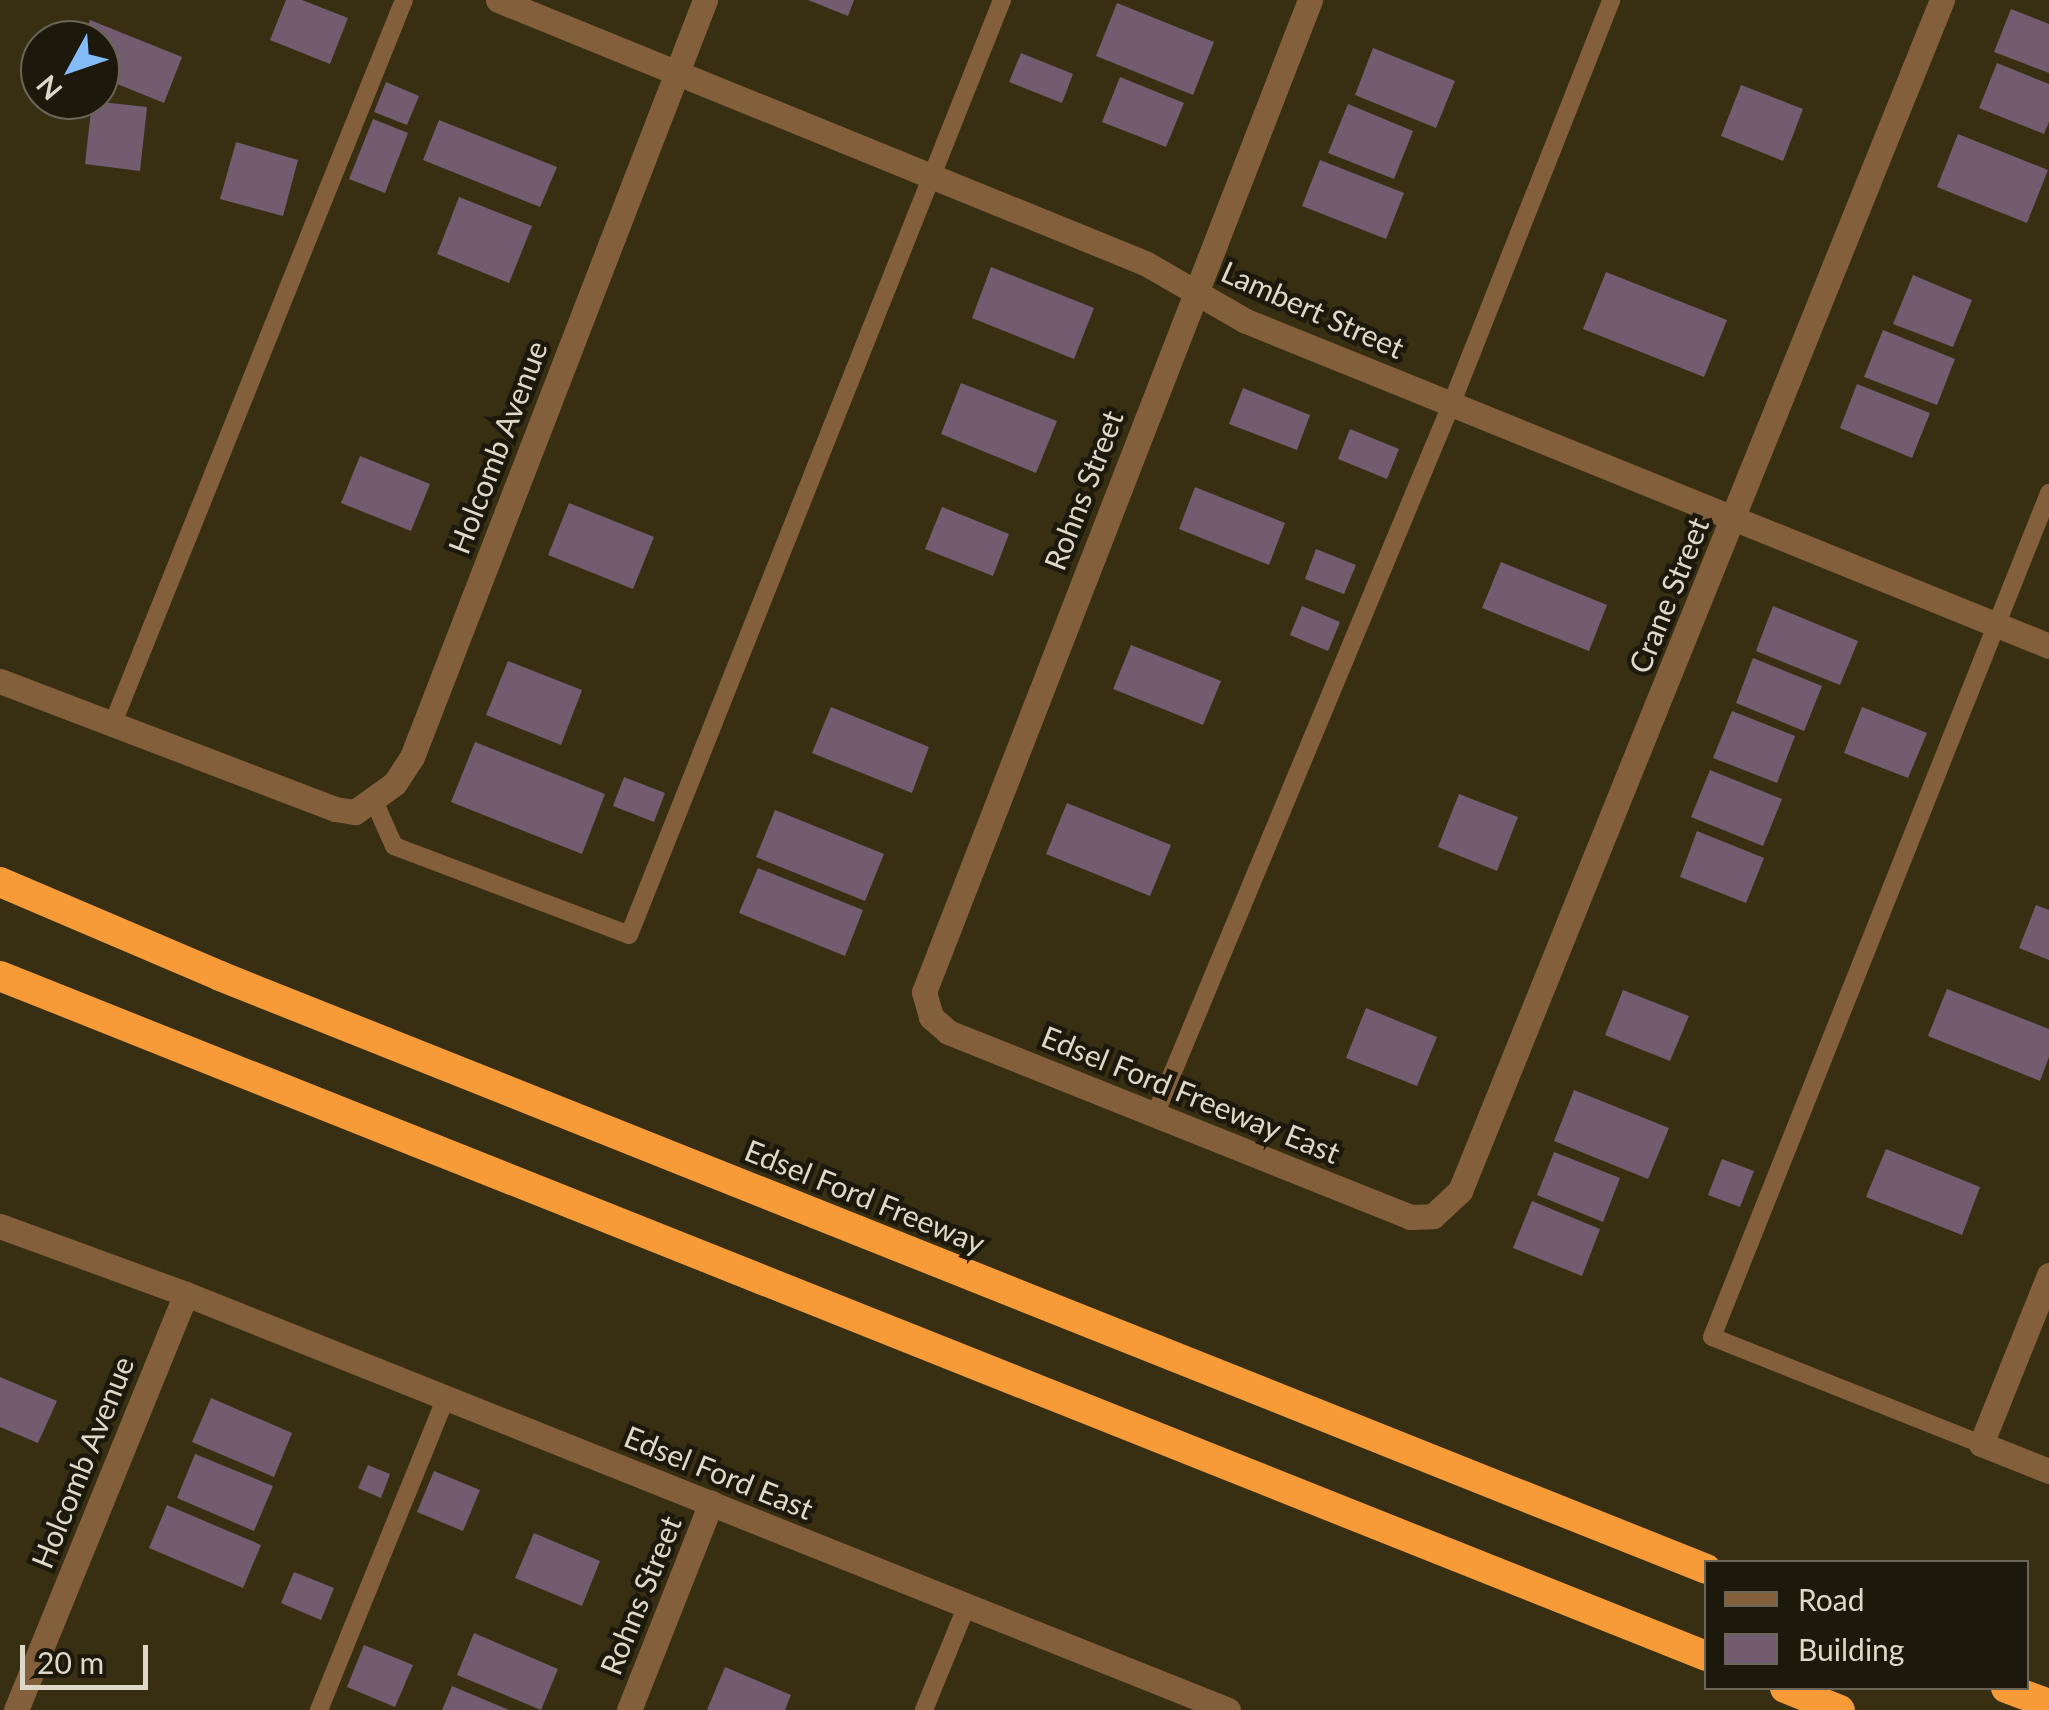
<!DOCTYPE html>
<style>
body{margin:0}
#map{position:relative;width:2049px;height:1710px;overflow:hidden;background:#382f13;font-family:Lato,sans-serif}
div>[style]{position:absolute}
.building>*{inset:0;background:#735b70}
.service>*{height:18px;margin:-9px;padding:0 9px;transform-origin:9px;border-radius:9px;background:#845f3c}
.minor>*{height:25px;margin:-12.5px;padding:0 12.5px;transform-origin:12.5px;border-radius:12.5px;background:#845f3c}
.tertiary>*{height:25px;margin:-12.5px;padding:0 12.5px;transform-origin:12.5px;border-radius:12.5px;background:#845f3c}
.motorway>*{height:30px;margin:-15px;padding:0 15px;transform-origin:15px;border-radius:15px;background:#f79b39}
span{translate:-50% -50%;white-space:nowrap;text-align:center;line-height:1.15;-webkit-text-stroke:9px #1c180c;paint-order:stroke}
.street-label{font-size:30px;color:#ded8c8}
.legend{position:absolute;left:1704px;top:1560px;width:325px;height:130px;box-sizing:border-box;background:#1c180c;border:2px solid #6a6557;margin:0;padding:12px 18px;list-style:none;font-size:30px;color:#ded8c8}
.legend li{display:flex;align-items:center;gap:20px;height:50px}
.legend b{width:50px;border:2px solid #6a6557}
.north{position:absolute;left:20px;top:20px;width:100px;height:100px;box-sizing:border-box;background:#1c180c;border:2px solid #6a6557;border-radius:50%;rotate:230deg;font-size:28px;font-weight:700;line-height:40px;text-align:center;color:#ded8c8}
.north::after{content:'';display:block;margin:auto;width:35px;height:45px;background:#84bcfb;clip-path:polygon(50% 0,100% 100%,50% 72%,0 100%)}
.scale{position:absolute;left:20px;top:1645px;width:128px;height:45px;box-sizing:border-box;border:5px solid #ded8c8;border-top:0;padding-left:12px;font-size:30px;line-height:35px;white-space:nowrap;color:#ded8c8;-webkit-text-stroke:8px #1c180c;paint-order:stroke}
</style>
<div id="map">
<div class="building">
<div style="clip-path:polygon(286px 0,302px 0,348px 18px,330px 64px,270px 40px)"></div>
<div style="clip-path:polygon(808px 0,854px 0,848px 16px)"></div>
<div style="clip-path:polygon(1117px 3px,1214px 42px,1193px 95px,1096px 56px)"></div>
<div style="clip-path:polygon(2011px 9px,2049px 24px,2049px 73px,1994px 52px)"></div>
<div style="clip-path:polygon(90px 20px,182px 57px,164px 103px,100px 77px,100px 40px,82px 40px)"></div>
<div style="clip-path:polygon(1373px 48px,1455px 81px,1436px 128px,1355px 95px)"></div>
<div style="clip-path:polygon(1021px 53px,1073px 74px,1062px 103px,1009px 82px)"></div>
<div style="clip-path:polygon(1997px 63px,2049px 84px,2049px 122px,2044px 134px,1979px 108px)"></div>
<div style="clip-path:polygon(1120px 77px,1184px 103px,1166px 147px,1102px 122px)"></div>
<div style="clip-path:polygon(386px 82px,419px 96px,407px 125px,374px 112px)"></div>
<div style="clip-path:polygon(1741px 85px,1803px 109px,1783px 161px,1721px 136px)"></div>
<div style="clip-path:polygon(92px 101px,147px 107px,140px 171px,85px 164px)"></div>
<div style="clip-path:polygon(1348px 104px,1413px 131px,1394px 179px,1328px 153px)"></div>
<div style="clip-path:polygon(373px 119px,408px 133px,385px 193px,349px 179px)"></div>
<div style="clip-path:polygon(439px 120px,557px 167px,540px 207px,423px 160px)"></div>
<div style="clip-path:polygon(1958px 134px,2048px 170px,2027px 223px,1937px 187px)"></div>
<div style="clip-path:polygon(236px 142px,298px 160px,283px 216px,220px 199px)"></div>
<div style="clip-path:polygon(1320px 160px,1404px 193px,1386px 239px,1302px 206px)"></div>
<div style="clip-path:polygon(459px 197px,532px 226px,509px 283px,437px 254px)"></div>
<div style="clip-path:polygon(991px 267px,1094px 308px,1074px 359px,972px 318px)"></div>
<div style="clip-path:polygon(1606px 272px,1727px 320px,1704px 377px,1583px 329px)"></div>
<div style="clip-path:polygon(1913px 275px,1972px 300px,1953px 347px,1893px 324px)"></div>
<div style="clip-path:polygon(1883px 330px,1955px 359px,1937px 405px,1864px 377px)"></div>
<div style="clip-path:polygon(961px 383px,1057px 421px,1036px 473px,941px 434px)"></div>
<div style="clip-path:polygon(1857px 384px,1930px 413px,1912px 458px,1840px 428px)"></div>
<div style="clip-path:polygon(1243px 388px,1310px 415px,1297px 450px,1229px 424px)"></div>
<div style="clip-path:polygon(1350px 429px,1399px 449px,1387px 479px,1338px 459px)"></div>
<div style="clip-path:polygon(360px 456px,430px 484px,411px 531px,341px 503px)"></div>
<div style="clip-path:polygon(1195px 487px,1285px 523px,1269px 565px,1179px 529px)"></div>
<div style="clip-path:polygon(569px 503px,654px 537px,633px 589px,548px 555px)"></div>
<div style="clip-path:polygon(942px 507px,1009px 534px,993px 576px,925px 549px)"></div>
<div style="clip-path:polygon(1316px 549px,1356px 565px,1344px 594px,1305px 579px)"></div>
<div style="clip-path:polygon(1501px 562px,1607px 605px,1589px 651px,1482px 608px)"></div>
<div style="clip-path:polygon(1302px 606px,1340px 622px,1328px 651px,1290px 635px)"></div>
<div style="clip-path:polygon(1773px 606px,1858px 641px,1840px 685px,1756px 651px)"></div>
<div style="clip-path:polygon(1131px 645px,1221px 681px,1203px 725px,1113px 689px)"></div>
<div style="clip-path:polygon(1753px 658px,1822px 686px,1804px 731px,1736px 703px)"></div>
<div style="clip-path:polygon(508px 661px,582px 690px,561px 745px,486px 715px)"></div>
<div style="clip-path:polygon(831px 707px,929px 747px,912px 793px,812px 753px)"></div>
<div style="clip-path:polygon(1862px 707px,1927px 733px,1908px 778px,1844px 753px)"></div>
<div style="clip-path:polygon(1732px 711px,1795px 736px,1777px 783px,1713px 758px)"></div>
<div style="clip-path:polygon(475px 742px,605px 794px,582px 854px,451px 802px)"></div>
<div style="clip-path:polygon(1710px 770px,1782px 799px,1763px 846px,1691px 817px)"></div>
<div style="clip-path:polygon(624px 777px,665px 793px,654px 822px,613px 806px)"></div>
<div style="clip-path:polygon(1459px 794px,1518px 817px,1497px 871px,1438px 847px)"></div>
<div style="clip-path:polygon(1067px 803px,1171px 845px,1150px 896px,1046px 854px)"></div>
<div style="clip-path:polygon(775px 810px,884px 854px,865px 901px,756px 857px)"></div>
<div style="clip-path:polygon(1697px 831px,1764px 858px,1746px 903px,1680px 877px)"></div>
<div style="clip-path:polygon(758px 868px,863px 910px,845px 956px,739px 913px)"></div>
<div style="clip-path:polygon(2036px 905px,2049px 910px,2049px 960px,2019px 948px)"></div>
<div style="clip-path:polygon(1947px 989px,2049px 1029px,2049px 1057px,2040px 1081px,1928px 1036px)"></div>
<div style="clip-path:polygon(1623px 990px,1689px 1016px,1670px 1061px,1605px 1035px)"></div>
<div style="clip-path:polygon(1366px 1008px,1437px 1037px,1417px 1086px,1346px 1058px)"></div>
<div style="clip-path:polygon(1574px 1090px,1669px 1128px,1648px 1179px,1554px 1141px)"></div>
<div style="clip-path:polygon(1886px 1149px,1980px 1187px,1962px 1235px,1866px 1197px)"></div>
<div style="clip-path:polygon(1554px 1152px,1620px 1178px,1603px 1222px,1537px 1195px)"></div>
<div style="clip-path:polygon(1722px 1159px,1754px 1171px,1740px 1207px,1708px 1195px)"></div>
<div style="clip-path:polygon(1532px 1201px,1600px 1229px,1582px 1276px,1513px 1248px)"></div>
<div style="clip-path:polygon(0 1377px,57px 1401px,38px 1443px,0 1427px)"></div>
<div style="clip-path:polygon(211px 1398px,292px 1433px,274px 1477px,192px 1442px)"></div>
<div style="clip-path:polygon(195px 1454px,273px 1486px,254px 1531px,177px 1498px)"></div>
<div style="clip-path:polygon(368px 1465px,390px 1474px,381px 1498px,358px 1488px)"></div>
<div style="clip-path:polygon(434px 1471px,480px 1490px,463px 1531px,417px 1512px)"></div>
<div style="clip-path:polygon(167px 1505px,261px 1545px,243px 1588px,149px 1548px)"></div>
<div style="clip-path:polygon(534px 1533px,600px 1561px,582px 1606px,515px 1578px)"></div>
<div style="clip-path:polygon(294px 1572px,334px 1588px,321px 1620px,281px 1603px)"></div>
<div style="clip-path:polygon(474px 1633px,558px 1669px,541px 1710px,457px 1675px)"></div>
<div style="clip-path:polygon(364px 1645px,413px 1665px,395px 1707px,347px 1687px)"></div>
<div style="clip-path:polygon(725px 1667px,791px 1695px,785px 1710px,707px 1710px)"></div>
<div style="clip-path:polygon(452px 1686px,509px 1710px,442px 1710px)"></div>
</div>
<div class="service">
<div style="left:113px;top:723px;width:779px;rotate:-68.08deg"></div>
<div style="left:374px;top:801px;width:49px;rotate:66deg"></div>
<div style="left:394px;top:846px;width:251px;rotate:20.7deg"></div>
<div style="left:629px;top:935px;width:1007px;rotate:-68.25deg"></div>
<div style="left:1155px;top:1115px;width:769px;rotate:-67.37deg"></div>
<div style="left:1451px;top:405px;width:435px;rotate:-68.4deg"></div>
<div style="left:1981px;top:1444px;width:289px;rotate:-158.3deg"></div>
<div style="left:1712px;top:1337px;width:909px;rotate:-68.23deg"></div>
<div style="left:319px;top:1710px;width:337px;rotate:-67.9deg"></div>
<div style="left:924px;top:1710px;width:113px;rotate:-67.7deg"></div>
</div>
<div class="minor">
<div style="left:498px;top:0;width:698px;rotate:22.12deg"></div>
<div style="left:1145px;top:263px;width:116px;rotate:29.9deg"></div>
<div style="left:1246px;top:321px;width:866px;rotate:22.03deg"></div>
<div style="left:1310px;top:0;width:1064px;rotate:111.26deg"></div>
<div style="left:924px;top:992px;width:26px;rotate:74deg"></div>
<div style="left:931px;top:1017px;width:23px;rotate:41deg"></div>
<div style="left:948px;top:1032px;width:498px;rotate:21.8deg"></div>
<div style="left:1410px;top:1217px;width:23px;rotate:-2deg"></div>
<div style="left:1433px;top:1216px;width:37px;rotate:-43deg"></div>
<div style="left:1460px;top:1191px;width:1285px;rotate:-67.97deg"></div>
<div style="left:0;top:681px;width:359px;rotate:20.9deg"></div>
<div style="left:335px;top:809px;width:20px;rotate:9deg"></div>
<div style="left:355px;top:812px;width:49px;rotate:-35.9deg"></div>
<div style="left:395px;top:783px;width:31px;rotate:-57deg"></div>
<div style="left:412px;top:757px;width:812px;rotate:-68.84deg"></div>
<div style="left:2049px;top:1275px;width:182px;rotate:111.9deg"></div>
<div style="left:1981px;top:1444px;width:73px;rotate:21.7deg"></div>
<div style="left:16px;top:1710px;width:449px;rotate:-67.8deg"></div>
<div style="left:629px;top:1710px;width:223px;rotate:-68.4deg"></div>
</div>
<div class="tertiary">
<div style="left:0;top:1226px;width:198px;rotate:20.1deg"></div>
<div style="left:186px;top:1294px;width:1122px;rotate:21.76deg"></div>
</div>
<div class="motorway">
<div style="left:0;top:882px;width:239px;rotate:23.1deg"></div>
<div style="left:220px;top:976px;width:1600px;rotate:21.75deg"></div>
<div style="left:0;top:976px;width:1837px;rotate:21.73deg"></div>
<div style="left:1785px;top:1688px;width:59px;rotate:21.8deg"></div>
<div style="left:2006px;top:1688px;width:46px;rotate:20.4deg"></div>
</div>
<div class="street-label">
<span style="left:1313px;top:309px;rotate:24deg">Lambert Street</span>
<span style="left:497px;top:447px;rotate:-69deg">Holcomb Avenue</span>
<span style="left:1083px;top:490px;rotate:-69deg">Rohns Street</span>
<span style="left:1668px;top:595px;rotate:-68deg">Crane Street</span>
<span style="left:1191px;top:1094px;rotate:22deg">Edsel Ford Freeway East</span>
<span style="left:865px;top:1196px;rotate:22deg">Edsel Ford Freeway</span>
<span style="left:82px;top:1462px;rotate:-68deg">Holcomb Avenue</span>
<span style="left:719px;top:1472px;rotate:22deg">Edsel Ford East</span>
<span style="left:640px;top:1595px;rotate:-68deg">Rohns Street</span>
</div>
<ul class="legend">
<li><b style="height:12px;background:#845f3c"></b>Road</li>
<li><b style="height:28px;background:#735b70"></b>Building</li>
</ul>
<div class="north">N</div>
<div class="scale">20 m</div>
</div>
